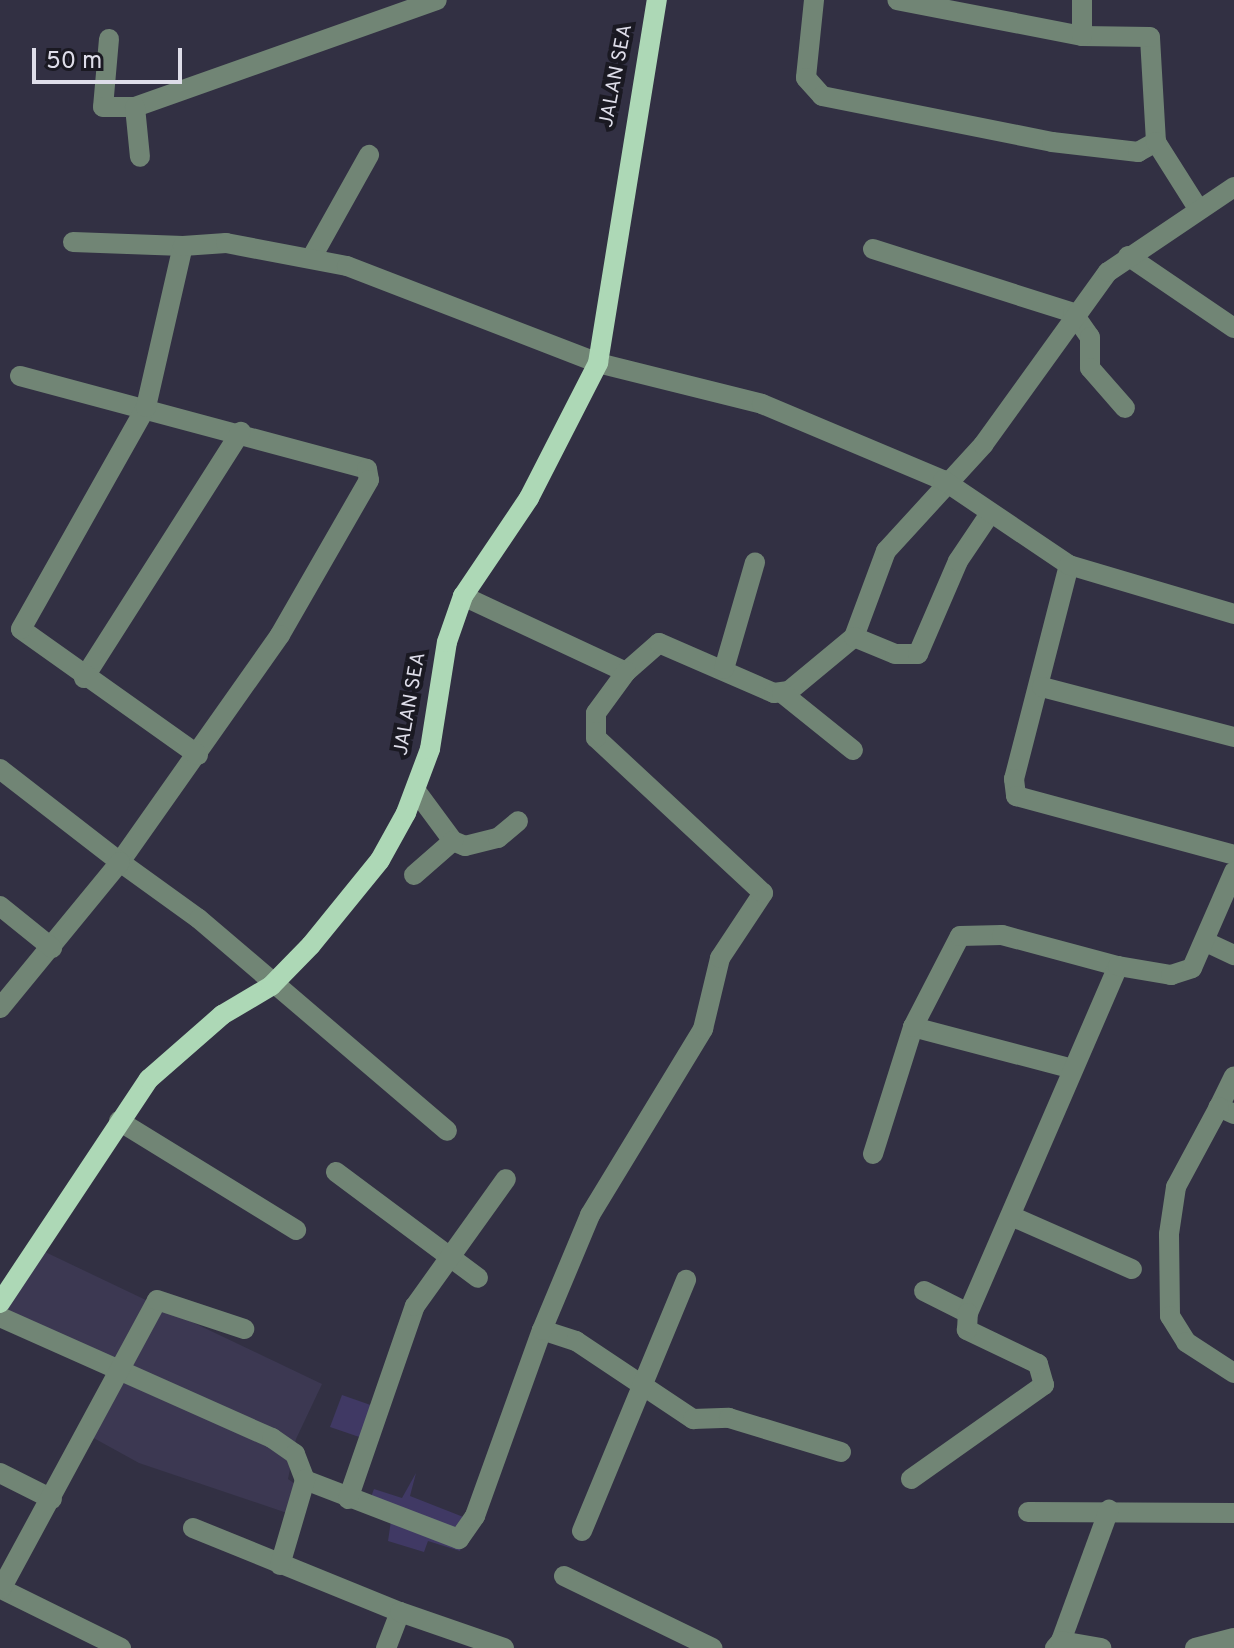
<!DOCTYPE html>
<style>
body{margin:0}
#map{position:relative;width:1234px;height:1648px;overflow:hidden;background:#323043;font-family:Overpass,sans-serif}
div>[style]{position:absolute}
.built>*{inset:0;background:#3c3852}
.green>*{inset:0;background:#403964}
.minor>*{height:20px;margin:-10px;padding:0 10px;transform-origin:10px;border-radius:10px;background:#718575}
.major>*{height:20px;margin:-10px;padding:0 10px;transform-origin:10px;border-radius:10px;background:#add8b6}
span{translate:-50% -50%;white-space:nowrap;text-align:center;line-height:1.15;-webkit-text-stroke:8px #1a1922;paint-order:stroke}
.street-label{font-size:20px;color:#dedde9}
.scale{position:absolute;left:32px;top:48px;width:150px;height:36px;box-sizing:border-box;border:4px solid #dedde9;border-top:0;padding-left:10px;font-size:24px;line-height:28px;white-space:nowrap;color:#dedde9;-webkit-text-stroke:6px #1a1922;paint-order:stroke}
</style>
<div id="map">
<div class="built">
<div style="clip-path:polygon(41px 1250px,322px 1384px,296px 1439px,288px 1479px,298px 1486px,290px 1514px,139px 1463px,90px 1436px,123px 1372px,0 1310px)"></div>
</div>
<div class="green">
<div style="clip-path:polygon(342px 1395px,382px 1409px,374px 1442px,330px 1427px)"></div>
<div style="clip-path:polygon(416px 1473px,410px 1496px,471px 1520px,460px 1551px,428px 1541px,424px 1552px,388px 1541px,393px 1507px,371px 1497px,374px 1489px,402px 1498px)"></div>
</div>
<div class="minor">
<div style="left:814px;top:0;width:78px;rotate:95.9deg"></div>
<div style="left:806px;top:78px;width:24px;rotate:48deg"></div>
<div style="left:822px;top:96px;width:235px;rotate:11.3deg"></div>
<div style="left:1052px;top:142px;width:87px;rotate:6.6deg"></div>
<div style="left:1138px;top:152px;width:21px;rotate:-29deg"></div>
<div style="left:1156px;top:142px;width:105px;rotate:-93.3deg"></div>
<div style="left:1150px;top:37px;width:68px;rotate:-179.2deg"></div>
<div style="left:1082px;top:36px;width:188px;rotate:-169deg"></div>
<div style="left:1082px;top:36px;width:36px;rotate:-90deg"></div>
<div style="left:109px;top:39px;width:68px;rotate:95deg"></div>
<div style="left:103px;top:107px;width:32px"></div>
<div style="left:135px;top:107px;width:320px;rotate:-19.5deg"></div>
<div style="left:135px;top:107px;width:50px;rotate:84.3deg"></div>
<div style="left:1156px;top:142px;width:80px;rotate:57.7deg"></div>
<div style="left:73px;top:242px;width:110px;rotate:2.1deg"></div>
<div style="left:873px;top:249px;width:210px;rotate:17.7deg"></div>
<div style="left:1073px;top:313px;width:29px;rotate:55deg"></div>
<div style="left:1090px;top:337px;width:31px;rotate:90deg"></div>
<div style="left:1090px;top:368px;width:53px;rotate:48.8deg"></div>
<div style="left:1128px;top:256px;width:128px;rotate:34.2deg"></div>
<div style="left:312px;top:257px;width:117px;rotate:-60.8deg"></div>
<div style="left:20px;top:376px;width:359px;rotate:15deg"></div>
<div style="left:367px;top:469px;width:11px;rotate:80deg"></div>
<div style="left:369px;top:480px;width:179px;rotate:119.9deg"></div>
<div style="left:280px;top:635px;width:278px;rotate:125.2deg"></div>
<div style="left:120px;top:862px;width:97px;rotate:35.8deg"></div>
<div style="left:199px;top:919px;width:326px;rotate:40.5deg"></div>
<div style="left:1069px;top:565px;width:221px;rotate:104.4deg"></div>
<div style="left:1014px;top:779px;width:17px;rotate:83deg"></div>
<div style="left:1016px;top:796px;width:226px;rotate:15.1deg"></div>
<div style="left:463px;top:596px;width:180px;rotate:25deg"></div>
<div style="left:626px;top:672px;width:44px;rotate:-41.3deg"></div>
<div style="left:659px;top:643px;width:125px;rotate:23.5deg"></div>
<div style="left:774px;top:693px;width:15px;rotate:-8deg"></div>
<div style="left:789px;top:691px;width:85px;rotate:-39.7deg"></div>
<div style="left:854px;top:637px;width:92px;rotate:-69.6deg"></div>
<div style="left:886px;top:551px;width:144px;rotate:-47.5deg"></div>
<div style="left:983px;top:445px;width:213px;rotate:-54.2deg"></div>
<div style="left:1108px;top:272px;width:152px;rotate:-34deg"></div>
<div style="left:854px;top:637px;width:44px;rotate:22.5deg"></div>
<div style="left:895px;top:654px;width:23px"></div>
<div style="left:918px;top:654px;width:101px;rotate:-66.7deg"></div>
<div style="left:958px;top:561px;width:55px;rotate:-56deg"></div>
<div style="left:724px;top:669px;width:111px;rotate:-73.8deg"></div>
<div style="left:84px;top:678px;width:292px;rotate:-57.5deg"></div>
<div style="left:1042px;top:687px;width:198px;rotate:14.6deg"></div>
<div style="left:782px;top:693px;width:91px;rotate:38.8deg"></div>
<div style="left:198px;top:755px;width:217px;rotate:-144.6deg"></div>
<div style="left:21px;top:629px;width:255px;rotate:-60.6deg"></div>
<div style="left:146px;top:407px;width:165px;rotate:-77.1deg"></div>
<div style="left:183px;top:246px;width:43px;rotate:-4deg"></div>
<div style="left:226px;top:243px;width:123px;rotate:10.8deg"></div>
<div style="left:347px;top:266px;width:269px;rotate:21.1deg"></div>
<div style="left:598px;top:363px;width:169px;rotate:14deg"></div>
<div style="left:762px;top:404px;width:196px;rotate:22.8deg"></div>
<div style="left:943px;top:480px;width:152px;rotate:34deg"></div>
<div style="left:1069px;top:565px;width:172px;rotate:16.5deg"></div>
<div style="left:0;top:769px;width:152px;rotate:37.8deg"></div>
<div style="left:120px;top:862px;width:189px;rotate:129.4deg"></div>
<div style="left:416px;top:791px;width:62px;rotate:53.5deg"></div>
<div style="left:453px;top:841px;width:13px;rotate:23deg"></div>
<div style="left:465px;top:846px;width:34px;rotate:-14deg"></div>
<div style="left:498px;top:838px;width:26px;rotate:-40deg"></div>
<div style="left:414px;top:875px;width:52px;rotate:-41.1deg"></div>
<div style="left:0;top:906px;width:67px;rotate:38.9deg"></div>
<div style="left:1206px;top:942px;width:31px;rotate:25deg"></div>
<div style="left:913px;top:1027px;width:165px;rotate:14.7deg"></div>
<div style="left:1219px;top:1107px;width:34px;rotate:-64deg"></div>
<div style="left:1234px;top:1114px;width:17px;rotate:-155deg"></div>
<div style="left:1219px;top:1107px;width:91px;rotate:118.3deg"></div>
<div style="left:1176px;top:1187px;width:48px;rotate:98.5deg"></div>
<div style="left:1169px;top:1234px;width:82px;rotate:89.3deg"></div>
<div style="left:1170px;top:1316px;width:31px;rotate:58deg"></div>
<div style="left:1186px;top:1342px;width:57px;rotate:32.9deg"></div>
<div style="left:119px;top:1121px;width:208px;rotate:31.6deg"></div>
<div style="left:873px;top:1154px;width:133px;rotate:-72.5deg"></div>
<div style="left:913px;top:1027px;width:102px;rotate:-62.7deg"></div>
<div style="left:960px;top:936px;width:42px;rotate:-1.4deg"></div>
<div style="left:1002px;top:935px;width:120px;rotate:15deg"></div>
<div style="left:336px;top:1172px;width:177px;rotate:36.7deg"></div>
<div style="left:1011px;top:1216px;width:132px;rotate:23.7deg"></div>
<div style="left:924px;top:1291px;width:49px;rotate:26.6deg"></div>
<div style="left:968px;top:1313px;width:378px;rotate:-66.6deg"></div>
<div style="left:1118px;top:966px;width:54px;rotate:9.6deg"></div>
<div style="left:1171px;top:975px;width:22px;rotate:-18deg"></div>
<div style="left:1192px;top:968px;width:105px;rotate:-66.4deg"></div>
<div style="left:0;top:1317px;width:298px;rotate:24deg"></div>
<div style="left:272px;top:1438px;width:28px;rotate:35deg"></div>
<div style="left:295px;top:1454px;width:28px;rotate:69deg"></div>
<div style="left:305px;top:1480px;width:165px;rotate:21deg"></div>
<div style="left:459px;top:1539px;width:28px;rotate:-55deg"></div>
<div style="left:475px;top:1516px;width:198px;rotate:-70.2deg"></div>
<div style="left:542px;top:1330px;width:36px;rotate:18deg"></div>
<div style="left:576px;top:1341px;width:141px;rotate:33.7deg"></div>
<div style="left:693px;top:1419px;width:36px;rotate:-2deg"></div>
<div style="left:729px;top:1418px;width:117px;rotate:16.9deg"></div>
<div style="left:542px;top:1330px;width:125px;rotate:-67.3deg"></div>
<div style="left:590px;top:1215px;width:218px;rotate:-58.7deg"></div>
<div style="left:703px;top:1029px;width:73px;rotate:-76.5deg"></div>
<div style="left:720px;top:958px;width:78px;rotate:-56.5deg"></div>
<div style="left:763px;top:893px;width:228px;rotate:-137.1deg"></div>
<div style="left:596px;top:738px;width:25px;rotate:-90deg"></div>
<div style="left:596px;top:713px;width:51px;rotate:-53.8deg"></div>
<div style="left:0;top:1473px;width:58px;rotate:26.6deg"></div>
<div style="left:911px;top:1479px;width:163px;rotate:-35.3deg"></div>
<div style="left:1044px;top:1385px;width:22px;rotate:-106deg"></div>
<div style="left:1038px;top:1364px;width:79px;rotate:-154.4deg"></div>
<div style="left:967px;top:1330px;width:17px;rotate:-87deg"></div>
<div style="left:348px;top:1499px;width:204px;rotate:-70.9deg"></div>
<div style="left:415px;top:1306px;width:156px;rotate:-54.4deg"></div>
<div style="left:1028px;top:1512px;width:206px;rotate:0.3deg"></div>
<div style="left:193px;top:1528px;width:223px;rotate:22.1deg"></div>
<div style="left:400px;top:1612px;width:39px;rotate:111deg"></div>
<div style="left:582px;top:1531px;width:272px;rotate:-67.5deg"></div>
<div style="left:280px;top:1565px;width:89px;rotate:-73.6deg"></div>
<div style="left:564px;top:1576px;width:165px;rotate:25.9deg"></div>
<div style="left:400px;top:1612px;width:110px;rotate:19.1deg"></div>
<div style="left:1061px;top:1641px;width:140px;rotate:-69.9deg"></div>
<div style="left:121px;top:1648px;width:134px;rotate:-153.8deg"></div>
<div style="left:1px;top:1589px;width:328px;rotate:-61.6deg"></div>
<div style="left:157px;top:1300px;width:92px;rotate:18.4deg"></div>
<div style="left:1055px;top:1648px;width:9px;rotate:-49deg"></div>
<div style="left:1061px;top:1641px;width:41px;rotate:9.9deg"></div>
<div style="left:1195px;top:1648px;width:40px;rotate:-14.4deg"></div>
</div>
<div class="major">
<div style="left:0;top:1303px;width:269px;rotate:-56.4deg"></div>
<div style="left:149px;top:1079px;width:97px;rotate:-41.2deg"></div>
<div style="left:222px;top:1015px;width:57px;rotate:-30.6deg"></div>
<div style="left:271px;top:986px;width:57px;rotate:-45.7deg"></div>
<div style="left:311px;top:945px;width:109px;rotate:-50.9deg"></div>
<div style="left:380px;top:860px;width:54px;rotate:-61deg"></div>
<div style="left:406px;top:813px;width:68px;rotate:-69.4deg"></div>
<div style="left:430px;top:749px;width:108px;rotate:-81deg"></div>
<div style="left:447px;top:642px;width:49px;rotate:-70.8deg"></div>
<div style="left:463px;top:596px;width:118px;rotate:-56deg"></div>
<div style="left:529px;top:498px;width:152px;rotate:-62.9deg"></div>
<div style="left:598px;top:363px;width:368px;rotate:-80.8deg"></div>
</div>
<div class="street-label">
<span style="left:617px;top:76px;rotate:-79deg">JALAN SEA</span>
<span style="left:411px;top:704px;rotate:-80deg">JALAN SEA</span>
</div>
<div class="scale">50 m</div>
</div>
